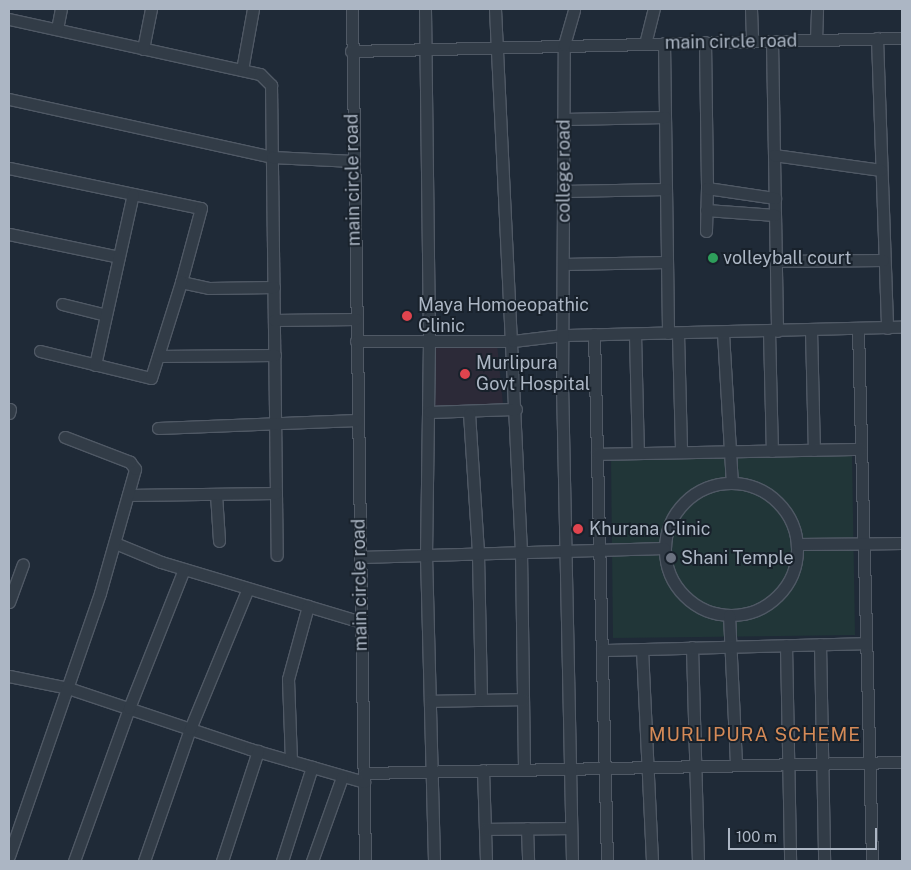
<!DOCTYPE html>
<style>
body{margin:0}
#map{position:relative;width:911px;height:870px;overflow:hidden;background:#1f2a37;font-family:"Public Sans",sans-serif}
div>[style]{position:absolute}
.medical>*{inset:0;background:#2c2a38}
.green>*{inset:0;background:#213638}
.roads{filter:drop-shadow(1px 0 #505965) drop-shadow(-1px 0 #505965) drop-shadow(0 1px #505965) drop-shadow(0 -1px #505965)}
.minor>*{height:11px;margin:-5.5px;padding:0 5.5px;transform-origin:5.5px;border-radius:5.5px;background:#323c47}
.minor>.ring{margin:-5.5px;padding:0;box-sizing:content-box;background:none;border:11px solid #323c47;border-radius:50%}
.dots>*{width:14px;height:14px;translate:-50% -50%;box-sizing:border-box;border:2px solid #18212b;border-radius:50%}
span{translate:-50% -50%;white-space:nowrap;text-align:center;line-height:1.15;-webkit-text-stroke:4px #18212b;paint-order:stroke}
.street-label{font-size:18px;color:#acb6c4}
.poi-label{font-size:18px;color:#acb6c4}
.left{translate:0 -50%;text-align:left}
.neighbourhood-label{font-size:19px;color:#d58a57;letter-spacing:1px}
.frame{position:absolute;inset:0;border:10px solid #acb6c4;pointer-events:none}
.scale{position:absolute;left:728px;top:828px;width:149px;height:22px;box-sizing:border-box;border:2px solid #acb6c4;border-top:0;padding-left:6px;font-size:15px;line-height:18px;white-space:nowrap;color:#acb6c4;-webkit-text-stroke:4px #18212b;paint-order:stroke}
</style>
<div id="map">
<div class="medical">
<div style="clip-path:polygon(429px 342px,497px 343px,503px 404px,430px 410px)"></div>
</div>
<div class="green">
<div style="clip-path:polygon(852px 455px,855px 635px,613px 638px,611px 458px)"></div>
</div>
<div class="roads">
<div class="minor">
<div style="left:352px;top:9px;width:852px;rotate:89.13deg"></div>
<div style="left:425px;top:9px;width:332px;rotate:89.3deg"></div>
<div style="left:429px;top:341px;width:214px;rotate:90.8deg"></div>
<div style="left:426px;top:555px;width:306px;rotate:88.5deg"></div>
<div style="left:495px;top:9px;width:544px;rotate:87.26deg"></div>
<div style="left:521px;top:552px;width:217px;rotate:89.2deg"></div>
<div style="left:751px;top:9px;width:32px;rotate:88deg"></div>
<div style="left:9px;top:19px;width:257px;rotate:12.4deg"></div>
<div style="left:260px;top:74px;width:16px;rotate:45deg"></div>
<div style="left:271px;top:85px;width:470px;rotate:89.3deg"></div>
<div style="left:57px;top:29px;width:20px;rotate:-79deg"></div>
<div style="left:877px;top:38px;width:290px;rotate:88deg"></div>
<div style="left:816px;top:40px;width:31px;rotate:-88deg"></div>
<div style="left:772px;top:41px;width:290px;rotate:89deg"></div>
<div style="left:705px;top:42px;width:146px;rotate:89.2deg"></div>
<div style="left:664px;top:43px;width:290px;rotate:89.2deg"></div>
<div style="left:645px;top:44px;width:36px;rotate:-76deg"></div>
<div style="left:143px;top:49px;width:41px;rotate:-78.7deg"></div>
<div style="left:351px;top:51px;width:551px;rotate:-1.35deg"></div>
<div style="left:242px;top:70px;width:62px;rotate:-79.8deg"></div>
<div style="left:9px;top:99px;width:269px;rotate:12.4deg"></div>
<div style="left:272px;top:157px;width:81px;rotate:2.8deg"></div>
<div style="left:564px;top:119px;width:101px;rotate:-1.1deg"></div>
<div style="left:774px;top:155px;width:108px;rotate:8deg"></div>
<div style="left:9px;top:168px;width:196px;rotate:11.8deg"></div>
<div style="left:201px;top:208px;width:77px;rotate:105.1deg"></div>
<div style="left:181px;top:282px;width:29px;rotate:12deg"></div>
<div style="left:209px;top:288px;width:65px;rotate:-0.9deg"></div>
<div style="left:564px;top:191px;width:102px;rotate:-1.1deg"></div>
<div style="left:706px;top:210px;width:69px;rotate:4.1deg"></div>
<div style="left:706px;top:231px;width:43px;rotate:-88.7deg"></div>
<div style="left:707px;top:188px;width:69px;rotate:8.4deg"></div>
<div style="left:9px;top:234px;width:112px;rotate:11.8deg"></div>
<div style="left:776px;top:261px;width:107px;rotate:-0.5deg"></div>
<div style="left:563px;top:264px;width:104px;rotate:-1.1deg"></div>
<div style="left:62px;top:304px;width:45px;rotate:14deg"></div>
<div style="left:274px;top:320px;width:82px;rotate:-0.7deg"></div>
<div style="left:858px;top:329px;width:532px;rotate:88.49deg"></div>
<div style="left:811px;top:330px;width:120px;rotate:88.6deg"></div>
<div style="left:769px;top:331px;width:120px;rotate:88.6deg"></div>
<div style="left:723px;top:333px;width:150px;rotate:86.6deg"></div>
<div style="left:594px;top:334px;width:527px;rotate:88.59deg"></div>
<div style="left:635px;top:334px;width:119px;rotate:88.6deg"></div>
<div style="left:678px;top:334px;width:118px;rotate:88.5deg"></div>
<div style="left:356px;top:341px;width:157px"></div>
<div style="left:513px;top:341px;width:50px;rotate:-6.8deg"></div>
<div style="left:563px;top:335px;width:339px;rotate:-1.4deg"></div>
<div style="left:40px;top:351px;width:114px;rotate:13.7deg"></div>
<div style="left:151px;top:378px;width:101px;rotate:-72.6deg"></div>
<div style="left:158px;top:356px;width:117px;rotate:-0.5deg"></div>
<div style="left:95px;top:365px;width:175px;rotate:-77.5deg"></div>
<div style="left:429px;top:412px;width:87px;rotate:-2deg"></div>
<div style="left:9px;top:413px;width:4px;rotate:-76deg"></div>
<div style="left:469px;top:413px;width:141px;rotate:86.3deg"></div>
<div style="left:478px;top:554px;width:146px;rotate:88.8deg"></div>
<div style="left:158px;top:428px;width:199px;rotate:-2.3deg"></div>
<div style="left:597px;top:454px;width:264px;rotate:-1.1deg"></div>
<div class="ring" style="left:665px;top:483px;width:121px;height:121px"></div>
<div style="left:216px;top:494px;width:47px;rotate:86.3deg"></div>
<div style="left:128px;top:495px;width:148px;rotate:-0.8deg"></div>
<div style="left:115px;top:543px;width:50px;rotate:22.4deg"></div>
<div style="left:161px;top:562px;width:209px;rotate:16.7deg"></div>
<div style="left:797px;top:544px;width:105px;rotate:-0.5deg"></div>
<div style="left:360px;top:557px;width:304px;rotate:-1.7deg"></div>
<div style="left:9px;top:602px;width:40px;rotate:-69.8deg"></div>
<div style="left:729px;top:615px;width:150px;rotate:87.3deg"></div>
<div style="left:820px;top:644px;width:217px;rotate:88.9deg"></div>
<div style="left:786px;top:645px;width:216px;rotate:88.9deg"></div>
<div style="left:692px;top:647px;width:214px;rotate:88.4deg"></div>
<div style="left:642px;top:649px;width:212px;rotate:87.3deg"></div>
<div style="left:602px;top:650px;width:264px;rotate:-1.5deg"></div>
<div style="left:9px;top:676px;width:60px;rotate:11.5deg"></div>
<div style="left:68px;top:688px;width:192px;rotate:18.5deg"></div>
<div style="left:250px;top:749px;width:119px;rotate:16.1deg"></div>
<div style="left:430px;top:701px;width:93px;rotate:-1.2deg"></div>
<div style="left:291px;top:761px;width:82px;rotate:-92.1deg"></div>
<div style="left:288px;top:679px;width:76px;rotate:-74.7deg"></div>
<div style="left:483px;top:770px;width:91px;rotate:88.1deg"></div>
<div style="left:364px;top:773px;width:538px;rotate:-1.17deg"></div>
<div style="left:527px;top:828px;width:33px;rotate:88deg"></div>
<div style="left:485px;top:829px;width:86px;rotate:-0.7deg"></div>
<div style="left:9px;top:856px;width:278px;rotate:-70.9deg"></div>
<div style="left:100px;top:593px;width:129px;rotate:-74.2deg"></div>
<div style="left:135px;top:469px;width:9px;rotate:-126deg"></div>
<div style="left:130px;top:462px;width:70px;rotate:-159deg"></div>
<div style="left:74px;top:861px;width:163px;rotate:-70.2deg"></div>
<div style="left:129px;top:708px;width:149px;rotate:-68.4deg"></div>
<div style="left:144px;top:861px;width:140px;rotate:-70.8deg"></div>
<div style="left:190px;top:729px;width:152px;rotate:-67.6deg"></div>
<div style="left:222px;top:861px;width:116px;rotate:-71.9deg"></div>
<div style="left:282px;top:861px;width:99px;rotate:-72.3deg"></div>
<div style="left:312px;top:861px;width:89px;rotate:-70.3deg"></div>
<div style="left:572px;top:861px;width:469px;rotate:-91.2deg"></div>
<div style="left:562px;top:392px;width:347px;rotate:-89.7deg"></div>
<div style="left:564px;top:45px;width:37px;rotate:-74deg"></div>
</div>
</div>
<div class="dots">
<div style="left:713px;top:258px;background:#2e9e5b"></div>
<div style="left:407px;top:316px;background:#e0444e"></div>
<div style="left:465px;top:374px;background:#e0444e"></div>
<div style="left:578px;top:529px;background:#e0444e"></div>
<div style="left:671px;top:558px;background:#6b7280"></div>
</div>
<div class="street-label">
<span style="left:731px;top:42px;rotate:-1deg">main circle road</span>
<span style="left:564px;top:171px;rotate:-90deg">college road</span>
<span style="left:353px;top:180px;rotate:-91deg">main circle road</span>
<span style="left:360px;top:585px;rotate:-91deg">main circle road</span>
</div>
<div class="poi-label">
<span class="left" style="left:723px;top:258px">volleyball court</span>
<span class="left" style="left:418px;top:316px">Maya Homoeopathic<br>Clinic</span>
<span class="left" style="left:476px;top:374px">Murlipura<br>Govt Hospital</span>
<span class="left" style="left:589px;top:529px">Khurana Clinic</span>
<span class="left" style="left:681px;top:558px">Shani Temple</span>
</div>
<div class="neighbourhood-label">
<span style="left:755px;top:735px">MURLIPURA SCHEME</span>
</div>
<div class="frame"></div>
<div class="scale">100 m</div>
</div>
